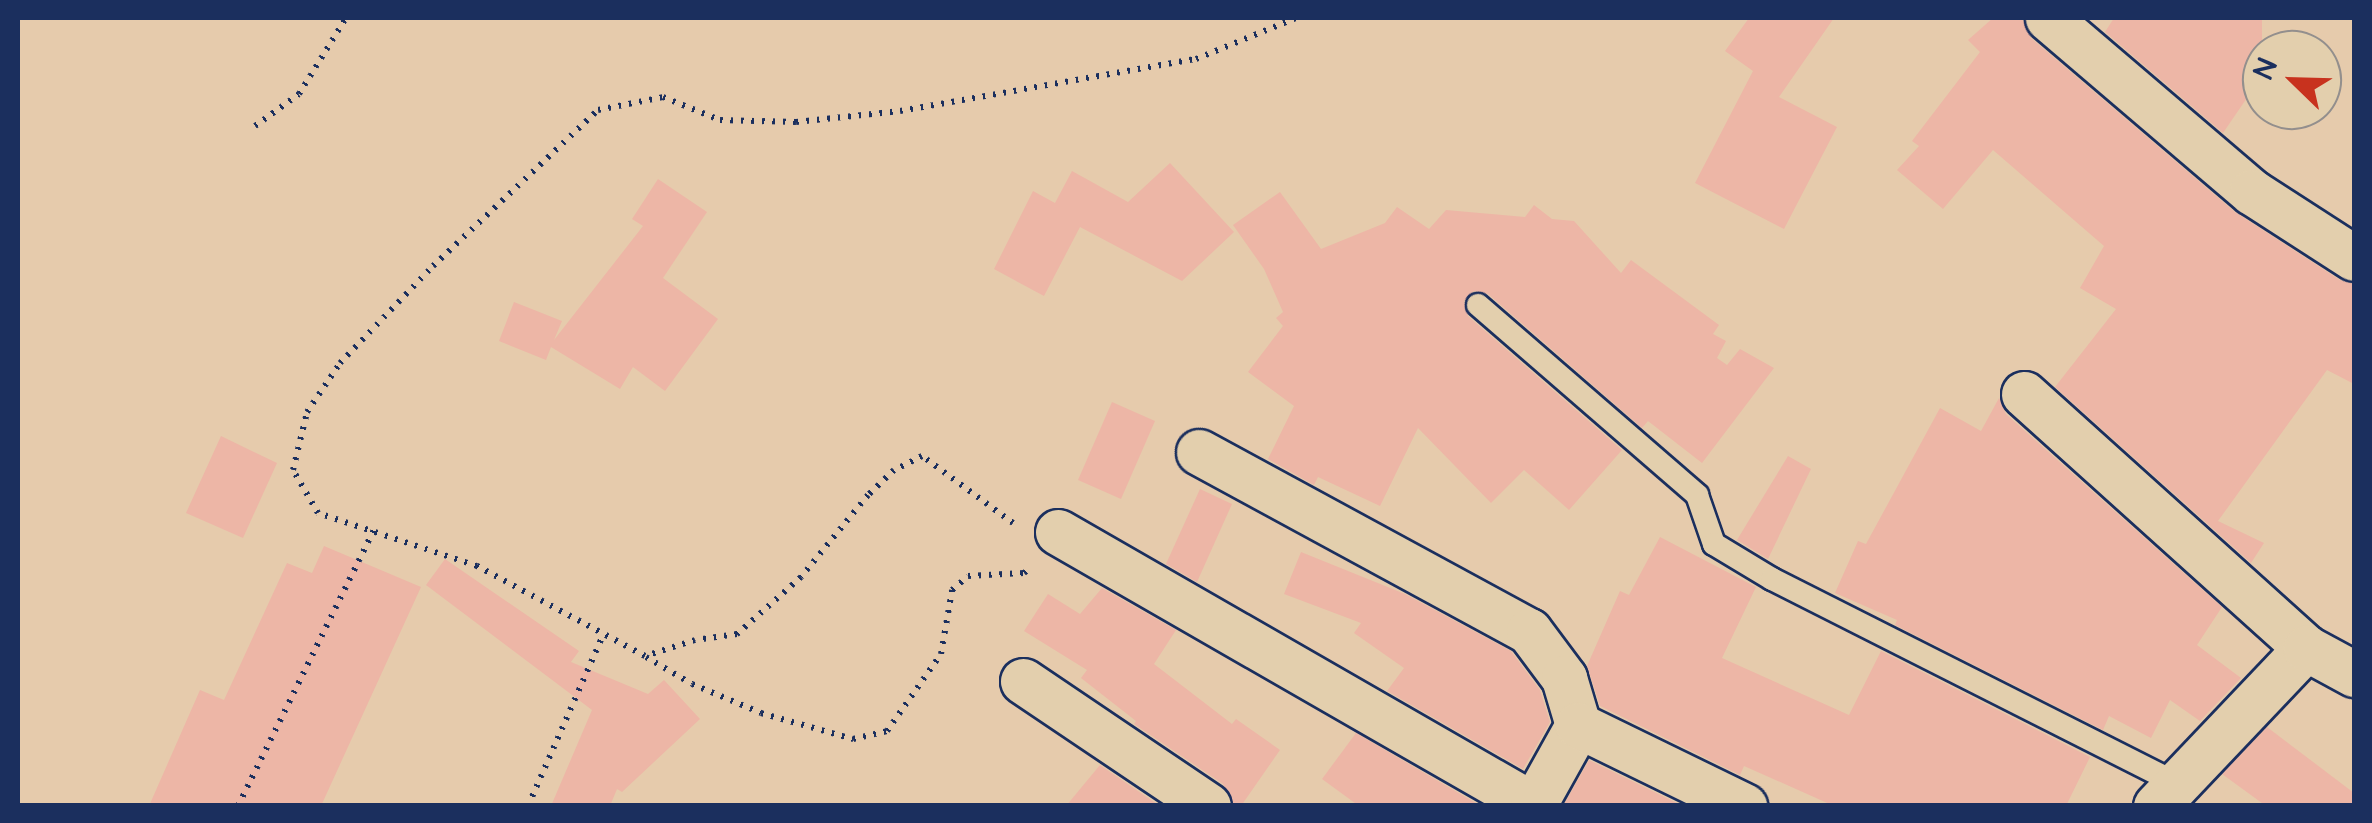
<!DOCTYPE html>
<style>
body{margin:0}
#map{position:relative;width:2372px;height:823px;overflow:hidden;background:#e6cbac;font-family:"Architects Daughter",sans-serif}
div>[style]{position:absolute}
.building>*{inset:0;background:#edb6a6}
.path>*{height:6px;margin-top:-3px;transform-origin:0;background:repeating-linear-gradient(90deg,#1b2f5e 0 2.5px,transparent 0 10.5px)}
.roads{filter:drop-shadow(2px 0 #1b2f5e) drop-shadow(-2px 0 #1b2f5e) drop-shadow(0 2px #1b2f5e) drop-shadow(0 -2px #1b2f5e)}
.lane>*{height:22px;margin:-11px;padding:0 11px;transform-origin:11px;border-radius:11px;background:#e3cfad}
.street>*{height:45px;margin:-22.5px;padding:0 22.5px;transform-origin:22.5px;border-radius:22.5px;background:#e3cfad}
span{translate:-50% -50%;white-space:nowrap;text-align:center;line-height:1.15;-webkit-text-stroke:8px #e3cfad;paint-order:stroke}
.frame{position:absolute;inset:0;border:20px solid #1b2f5e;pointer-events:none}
.north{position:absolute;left:2242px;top:30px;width:100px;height:100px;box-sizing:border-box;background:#e3cfad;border:2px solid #938f8d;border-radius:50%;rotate:293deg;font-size:28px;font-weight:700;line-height:40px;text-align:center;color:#1b2f5e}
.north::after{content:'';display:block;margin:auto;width:35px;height:45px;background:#c8321e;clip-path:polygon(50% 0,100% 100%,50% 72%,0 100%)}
</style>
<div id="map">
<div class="building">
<div style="clip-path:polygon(1749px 18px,1834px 18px,1779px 97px,1837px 127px,1784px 229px,1695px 183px,1753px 71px,1725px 51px)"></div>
<div style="clip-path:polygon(1993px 18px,2022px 18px,2031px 38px,2235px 212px,2340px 280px,2354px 284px,2354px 384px,2327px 370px,2218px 521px,2264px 543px,2251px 563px,2055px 387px,2116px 309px,2080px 288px,2104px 246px,1993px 150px,1943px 209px,1897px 170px,1919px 146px,1912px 141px,1980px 52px,1968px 40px)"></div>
<div style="clip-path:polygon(2114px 18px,2262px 18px,2262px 76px,2223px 133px,2105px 32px)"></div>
<div style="clip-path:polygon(1170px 163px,1234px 232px,1182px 281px,1080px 227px,1044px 296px,994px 269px,1033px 191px,1055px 203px,1072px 171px,1128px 202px)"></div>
<div style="clip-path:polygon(658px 179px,707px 212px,663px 278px,718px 319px,665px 391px,633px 367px,620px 389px,551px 347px,546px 360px,499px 341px,514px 302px,562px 321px,554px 340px,643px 226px,632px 219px)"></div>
<div style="clip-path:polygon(1280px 192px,1321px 249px,1385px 223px,1397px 207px,1429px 229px,1446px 210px,1525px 217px,1534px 205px,1552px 219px,1574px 221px,1621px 273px,1631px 260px,1719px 325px,1713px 334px,1726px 341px,1717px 358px,1727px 365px,1740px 349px,1774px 368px,1702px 463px,1648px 421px,1642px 428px,1488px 294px,1474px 291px,1464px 301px,1468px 316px,1622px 450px,1569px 510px,1524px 470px,1491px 503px,1418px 428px,1380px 506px,1318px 477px,1314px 485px,1268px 459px,1294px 406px,1248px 372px,1283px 326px,1276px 318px,1283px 312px,1264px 269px,1233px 225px)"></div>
<div style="clip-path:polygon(1999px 398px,2006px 414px,2222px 607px,2197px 645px,2241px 678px,2200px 721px,2170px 700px,2151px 738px,2109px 716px,2103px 730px,1895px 625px,1897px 620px,1835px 593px,1858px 541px,1866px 544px,1940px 408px,1981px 431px)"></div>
<div style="clip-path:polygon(1112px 402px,1155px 421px,1121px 499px,1078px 480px)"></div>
<div style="clip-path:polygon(221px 436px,277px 463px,243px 538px,186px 513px)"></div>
<div style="clip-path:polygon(1788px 456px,1811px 469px,1768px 559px,1737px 540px)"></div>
<div style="clip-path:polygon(1200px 489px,1232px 504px,1197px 582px,1166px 564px)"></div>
<div style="clip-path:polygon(1660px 537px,1756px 587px,1722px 658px,1849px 715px,1881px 651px,2090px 757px,2066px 806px,1834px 806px,1744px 766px,1740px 775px,1600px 706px,1587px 666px,1620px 591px,1629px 595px)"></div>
<div style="clip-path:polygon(324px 546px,421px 587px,321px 806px,149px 806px,200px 690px,224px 700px,287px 563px,312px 573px)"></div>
<div style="clip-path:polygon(1301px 552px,1405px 594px,1511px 651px,1540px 690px,1550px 722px,1523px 769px,1387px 691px,1404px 668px,1354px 633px,1361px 623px,1284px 594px)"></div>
<div style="clip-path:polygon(445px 559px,579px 651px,571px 662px,648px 694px,664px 680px,700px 719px,622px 792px,617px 789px,610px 806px,551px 806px,592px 710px,426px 585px)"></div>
<div style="clip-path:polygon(1102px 588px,1176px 630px,1154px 664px,1232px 724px,1236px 719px,1280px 750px,1241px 806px,1234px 806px,1223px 784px,1134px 724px,1136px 721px,1081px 678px,1087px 670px,1024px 631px,1048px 594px,1080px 614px)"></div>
<div style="clip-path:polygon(2267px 727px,2354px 793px,2354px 806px,2266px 806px,2222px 774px)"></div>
<div style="clip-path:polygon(1356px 733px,1481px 806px,1359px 806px,1322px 779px)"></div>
<div style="clip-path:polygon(1589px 760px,1683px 806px,1563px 806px)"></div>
<div style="clip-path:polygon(1100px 765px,1160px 806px,1066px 806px)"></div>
</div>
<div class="path">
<div style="left:255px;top:126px;width:54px;rotate:-36deg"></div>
<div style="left:299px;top:94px;width:89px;rotate:-58.3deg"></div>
<div style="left:1013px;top:523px;width:113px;rotate:-143.6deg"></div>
<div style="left:922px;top:456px;width:31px;rotate:153deg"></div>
<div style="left:894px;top:470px;width:36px;rotate:136deg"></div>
<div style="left:868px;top:495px;width:106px;rotate:129.3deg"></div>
<div style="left:801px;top:577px;width:86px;rotate:138.3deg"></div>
<div style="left:737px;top:634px;width:42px;rotate:171.9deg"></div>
<div style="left:695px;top:640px;width:52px;rotate:162.3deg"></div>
<div style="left:645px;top:656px;width:191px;rotate:-151.8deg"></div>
<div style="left:477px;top:566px;width:168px;rotate:-161.6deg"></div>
<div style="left:318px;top:513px;width:50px;rotate:-120.2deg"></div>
<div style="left:293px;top:470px;width:60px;rotate:-76.4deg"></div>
<div style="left:307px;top:412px;width:59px;rotate:-56deg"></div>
<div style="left:340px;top:363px;width:134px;rotate:-46.2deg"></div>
<div style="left:433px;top:266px;width:227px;rotate:-43.4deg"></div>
<div style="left:598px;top:110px;width:66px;rotate:-11.3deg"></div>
<div style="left:663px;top:97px;width:61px;rotate:22deg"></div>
<div style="left:720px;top:120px;width:76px;rotate:1.5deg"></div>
<div style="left:796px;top:122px;width:105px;rotate:-6deg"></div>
<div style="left:900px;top:111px;width:301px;rotate:-10deg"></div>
<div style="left:1196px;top:59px;width:108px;rotate:-22.3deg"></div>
<div style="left:646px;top:657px;width:53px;rotate:30.4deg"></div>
<div style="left:692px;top:684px;width:75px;rotate:22.8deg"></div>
<div style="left:761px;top:713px;width:96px;rotate:15.8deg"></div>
<div style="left:853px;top:739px;width:35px;rotate:-13deg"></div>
<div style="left:887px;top:731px;width:94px;rotate:-55deg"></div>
<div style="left:941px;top:654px;width:65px;rotate:-80.2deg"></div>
<div style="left:952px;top:590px;width:21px;rotate:-41deg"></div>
<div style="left:968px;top:576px;width:56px;rotate:-3.1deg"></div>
<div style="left:1024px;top:573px;width:8px;rotate:-40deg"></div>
<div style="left:238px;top:806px;width:310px;rotate:-63.8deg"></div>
<div style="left:528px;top:806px;width:187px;rotate:-66.3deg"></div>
</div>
<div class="roads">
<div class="lane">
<div style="left:1478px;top:305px;width:290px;rotate:40.9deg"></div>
<div style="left:1697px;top:495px;width:52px;rotate:70.9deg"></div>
<div style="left:1714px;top:544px;width:68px;rotate:31.1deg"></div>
<div style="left:1772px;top:579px;width:454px;rotate:26.8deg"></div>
</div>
<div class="street">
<div style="left:2048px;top:18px;width:268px;rotate:40.5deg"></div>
<div style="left:2252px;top:192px;width:121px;rotate:32.9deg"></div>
<div style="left:2024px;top:394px;width:380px;rotate:42deg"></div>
<div style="left:1199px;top:452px;width:375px;rotate:28.5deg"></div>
<div style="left:1529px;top:631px;width:59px;rotate:53.3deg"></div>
<div style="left:1564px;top:678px;width:49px;rotate:73.4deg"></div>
<div style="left:1058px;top:532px;width:548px;rotate:29.89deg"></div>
<div style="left:1023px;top:681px;width:223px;rotate:34deg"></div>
<div style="left:1533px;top:806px;width:93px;rotate:-60.9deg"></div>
<div style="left:1578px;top:725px;width:185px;rotate:26deg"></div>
<div style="left:2156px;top:806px;width:218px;rotate:-46.5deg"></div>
<div style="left:2306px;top:648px;width:55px;rotate:28.4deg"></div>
</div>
</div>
<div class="frame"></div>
<div class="north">N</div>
</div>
